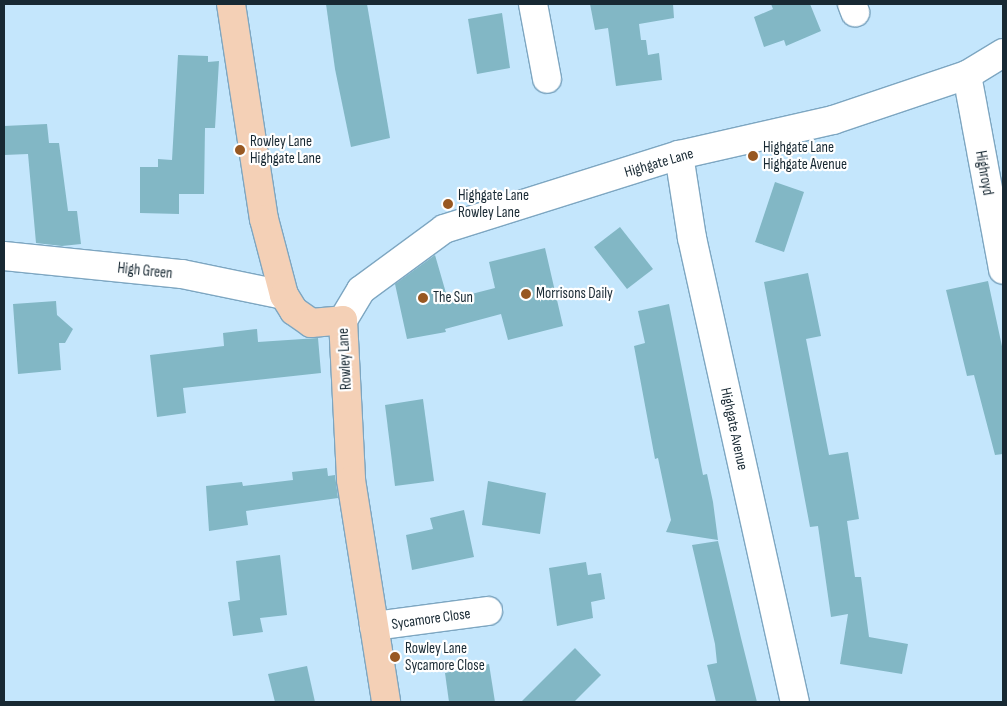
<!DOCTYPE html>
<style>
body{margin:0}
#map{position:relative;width:1007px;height:706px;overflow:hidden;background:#c4e6fc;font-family:"Sofia Sans Condensed",sans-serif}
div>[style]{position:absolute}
.building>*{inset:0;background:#82b7c5}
.roads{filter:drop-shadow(1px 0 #7da6c1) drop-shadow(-1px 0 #7da6c1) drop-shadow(0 1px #7da6c1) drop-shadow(0 -1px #7da6c1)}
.minor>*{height:28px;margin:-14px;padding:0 14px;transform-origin:14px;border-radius:14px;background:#fff}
.major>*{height:28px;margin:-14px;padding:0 14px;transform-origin:14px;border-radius:14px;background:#f4d0b6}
.dots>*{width:14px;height:14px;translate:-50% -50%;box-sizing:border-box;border:2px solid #fff;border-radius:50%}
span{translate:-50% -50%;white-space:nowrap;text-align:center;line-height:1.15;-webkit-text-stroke:4.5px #fff;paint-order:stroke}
.poi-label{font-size:15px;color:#182933}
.left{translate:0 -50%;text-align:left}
.street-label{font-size:15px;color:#182933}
.frame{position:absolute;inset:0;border:5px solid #182933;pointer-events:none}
</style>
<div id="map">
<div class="building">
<div style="clip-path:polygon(326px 4px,367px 4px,390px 138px,351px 147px,335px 69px)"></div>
<div style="clip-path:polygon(590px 4px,673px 4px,674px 18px,639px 24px,641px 40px,646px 40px,648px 55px,659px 53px,662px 80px,616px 86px,608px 28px,595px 30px)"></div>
<div style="clip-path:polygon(771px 4px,810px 4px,821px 31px,786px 46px,784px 40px,764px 47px,754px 17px,773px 9px)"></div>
<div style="clip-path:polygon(502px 13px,510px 68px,477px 74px,468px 19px)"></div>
<div style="clip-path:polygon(178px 55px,208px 56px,208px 62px,219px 61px,215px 128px,205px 128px,204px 194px,179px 194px,179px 214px,140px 213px,140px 167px,158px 167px,158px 159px,172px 160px)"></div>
<div style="clip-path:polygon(47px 124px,49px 143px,59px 143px,68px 211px,77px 211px,81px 244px,62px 246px,36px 243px,28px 154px,4px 155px,4px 126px)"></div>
<div style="clip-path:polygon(775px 182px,804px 192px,784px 252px,755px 242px)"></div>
<div style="clip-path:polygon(620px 227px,653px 269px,627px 289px,594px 247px)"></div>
<div style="clip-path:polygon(545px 248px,563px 326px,508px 340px,501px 314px,445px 329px,446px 332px,407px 339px,395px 284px,435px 255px,448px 300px,495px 288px,489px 262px)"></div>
<div style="clip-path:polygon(808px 273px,821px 336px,806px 339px,829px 455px,848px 452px,859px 519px,847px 521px,855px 577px,861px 577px,869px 637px,908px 644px,902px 674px,840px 664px,848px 614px,831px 617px,818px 526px,810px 527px,764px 282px)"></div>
<div style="clip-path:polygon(988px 281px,1003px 351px,1003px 454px,995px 455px,974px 375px,967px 376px,946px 290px)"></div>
<div style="clip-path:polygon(56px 301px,57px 315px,73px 329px,65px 343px,59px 343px,61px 370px,18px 374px,13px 304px)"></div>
<div style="clip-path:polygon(669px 304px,703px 475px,707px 474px,713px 502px,718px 540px,666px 532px,671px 520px,658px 458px,655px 459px,634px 346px,645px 343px,638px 311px)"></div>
<div style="clip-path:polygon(257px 329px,258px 342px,318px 338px,321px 373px,183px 388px,186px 413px,157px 417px,150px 355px,224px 346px,223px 333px)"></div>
<div style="clip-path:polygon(423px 399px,434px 481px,395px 486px,385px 405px)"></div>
<div style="clip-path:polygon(327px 468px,328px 476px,335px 475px,338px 498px,246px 511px,248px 525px,209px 531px,206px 486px,242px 482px,243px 486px,293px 480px,292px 472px)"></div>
<div style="clip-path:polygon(488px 481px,546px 493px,540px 534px,482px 525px)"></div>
<div style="clip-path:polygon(464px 510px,474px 557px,412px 570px,406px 535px,433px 529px,430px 518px)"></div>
<div style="clip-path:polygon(718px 541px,741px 638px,757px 702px,716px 702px,707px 665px,717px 663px,715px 644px,692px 545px)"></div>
<div style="clip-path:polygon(280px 555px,287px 615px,260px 618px,263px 632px,233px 636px,228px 602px,240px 600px,236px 561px)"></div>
<div style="clip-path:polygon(586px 562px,588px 575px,601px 573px,605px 599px,591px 602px,593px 618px,557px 626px,549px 568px)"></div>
<div style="clip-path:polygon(575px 648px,601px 675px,574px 702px,521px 702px)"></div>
<div style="clip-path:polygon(489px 664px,495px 702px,449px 702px,445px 673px)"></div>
<div style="clip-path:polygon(307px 666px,315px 702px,275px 702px,268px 674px)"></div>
</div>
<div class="roads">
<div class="minor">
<div style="left:533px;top:4px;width:76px;rotate:79.4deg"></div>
<div style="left:852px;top:4px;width:9px;rotate:69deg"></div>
<div style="left:967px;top:75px;width:198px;rotate:79.5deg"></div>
<div style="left:679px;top:155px;width:84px;rotate:81.1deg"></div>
<div style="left:692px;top:238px;width:475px;rotate:77.5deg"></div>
<div style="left:4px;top:256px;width:179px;rotate:5.8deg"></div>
<div style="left:182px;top:274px;width:104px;rotate:11.6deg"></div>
<div style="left:343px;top:320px;width:35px;rotate:-59deg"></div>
<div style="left:361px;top:290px;width:103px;rotate:-36.3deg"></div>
<div style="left:444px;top:229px;width:246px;rotate:-17.5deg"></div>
<div style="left:679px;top:155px;width:158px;rotate:-12.8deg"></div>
<div style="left:833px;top:120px;width:141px;rotate:-18.6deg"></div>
<div style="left:967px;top:75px;width:42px;rotate:-31.4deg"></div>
<div style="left:374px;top:626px;width:115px;rotate:-7.5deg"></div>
</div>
<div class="major">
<div style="left:231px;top:4px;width:218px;rotate:81.3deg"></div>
<div style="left:264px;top:219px;width:79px;rotate:75.3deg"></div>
<div style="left:284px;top:295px;width:19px;rotate:58deg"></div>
<div style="left:294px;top:311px;width:21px;rotate:35deg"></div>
<div style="left:311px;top:323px;width:32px;rotate:-5deg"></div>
<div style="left:343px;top:320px;width:160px;rotate:87.1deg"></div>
<div style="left:351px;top:480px;width:225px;rotate:81deg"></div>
</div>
</div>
<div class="dots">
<div style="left:240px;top:150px;background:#985822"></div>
<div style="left:753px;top:156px;background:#985822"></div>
<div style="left:448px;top:204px;background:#985822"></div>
<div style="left:526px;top:294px;background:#985822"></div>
<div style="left:423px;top:298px;background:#985822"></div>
<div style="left:395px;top:657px;background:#985822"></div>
</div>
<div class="poi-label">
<span class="left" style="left:250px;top:150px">Rowley Lane<br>Highgate Lane</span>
<span class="left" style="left:763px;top:156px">Highgate Lane<br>Highgate Avenue</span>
<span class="left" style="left:458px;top:204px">Highgate Lane<br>Rowley Lane</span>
<span class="left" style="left:536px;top:294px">Morrisons Daily</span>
<span class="left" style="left:433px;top:298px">The Sun</span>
<span class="left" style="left:405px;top:657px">Rowley Lane<br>Sycamore Close</span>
</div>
<div class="street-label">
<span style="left:659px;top:163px;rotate:-16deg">Highgate Lane</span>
<span style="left:984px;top:173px;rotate:80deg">Highroyd</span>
<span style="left:145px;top:271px;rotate:6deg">High Green</span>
<span style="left:345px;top:359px;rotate:-93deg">Rowley Lane</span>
<span style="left:734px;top:429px;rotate:78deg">Highgate Avenue</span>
<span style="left:431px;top:619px;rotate:-8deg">Sycamore Close</span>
</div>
<div class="frame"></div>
</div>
